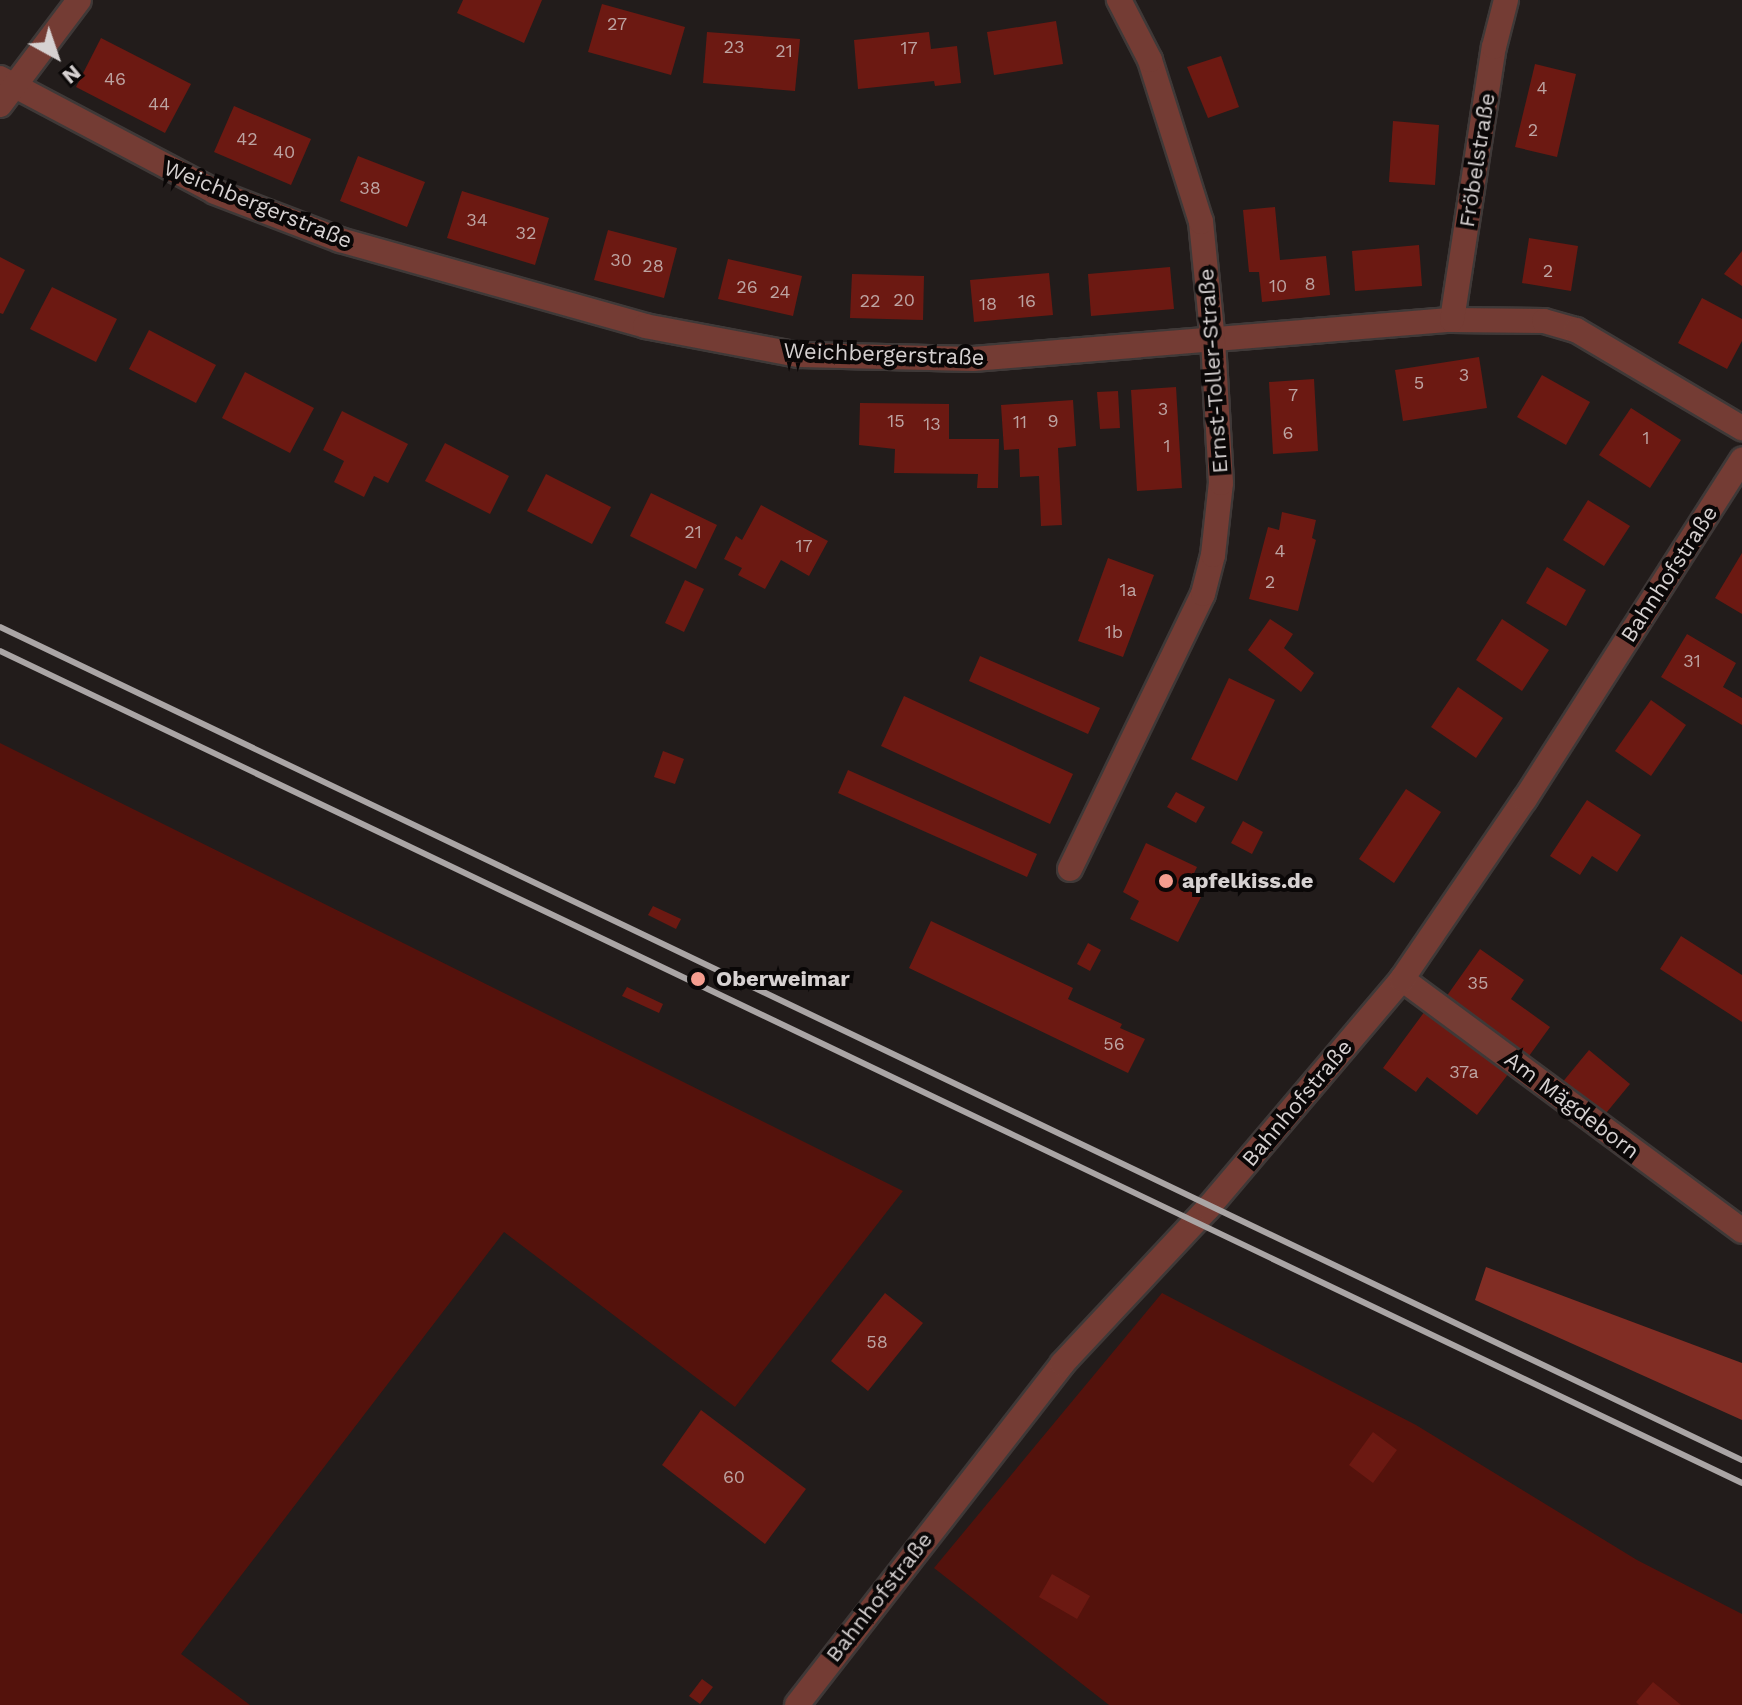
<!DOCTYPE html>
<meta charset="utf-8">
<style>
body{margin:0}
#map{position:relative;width:1742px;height:1705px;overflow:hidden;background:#221c1b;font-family:"Work Sans",sans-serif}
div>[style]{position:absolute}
.green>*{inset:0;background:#54120c}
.forest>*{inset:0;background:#812d24}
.building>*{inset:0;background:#6c1912}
.roads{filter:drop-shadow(2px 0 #3f3938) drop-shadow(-2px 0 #3f3938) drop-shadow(0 2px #3f3938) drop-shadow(0 -2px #3f3938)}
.minor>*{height:24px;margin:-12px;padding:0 12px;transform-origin:12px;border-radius:12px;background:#743c34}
.rail>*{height:6px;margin:-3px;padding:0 3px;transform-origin:3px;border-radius:3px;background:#aaa5a5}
.dots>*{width:22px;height:22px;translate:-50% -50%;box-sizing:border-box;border:4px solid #0a0707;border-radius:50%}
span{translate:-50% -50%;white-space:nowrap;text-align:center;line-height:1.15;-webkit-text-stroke:8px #0a0707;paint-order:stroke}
.number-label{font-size:18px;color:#bca3a1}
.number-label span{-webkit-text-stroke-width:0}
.street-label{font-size:22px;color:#d6d1d1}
.poi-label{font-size:22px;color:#d6d1d1;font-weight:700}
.left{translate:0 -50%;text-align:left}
.north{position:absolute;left:16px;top:16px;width:80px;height:80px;-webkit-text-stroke:6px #0a0707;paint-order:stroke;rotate:140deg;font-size:22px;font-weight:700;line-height:32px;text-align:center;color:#d6d1d1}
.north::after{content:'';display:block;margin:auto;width:28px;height:36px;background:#d6d1d1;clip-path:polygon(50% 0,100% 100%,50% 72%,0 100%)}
</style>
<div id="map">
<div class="green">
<div style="clip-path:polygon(0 743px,903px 1191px,735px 1407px,504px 1232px,181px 1654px,250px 1705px,0 1705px)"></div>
<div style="clip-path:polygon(1162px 1293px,1416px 1425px,1637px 1560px,1742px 1614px,1742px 1705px,1109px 1705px,934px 1568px)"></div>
</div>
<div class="forest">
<div style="clip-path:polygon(1486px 1267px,1742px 1363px,1742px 1420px,1475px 1300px)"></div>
</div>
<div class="building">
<div style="clip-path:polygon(463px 0,542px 0,524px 43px,457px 13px)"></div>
<div style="clip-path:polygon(602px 4px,685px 27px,671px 75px,588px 52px)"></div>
<div style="clip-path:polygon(1056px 21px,1063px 64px,994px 75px,987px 32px)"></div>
<div style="clip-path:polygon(707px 32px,800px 39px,795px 91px,703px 83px)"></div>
<div style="clip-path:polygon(929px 32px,931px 49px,957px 46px,961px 83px,935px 86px,934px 81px,858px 89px,854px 40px)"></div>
<div style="clip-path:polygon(101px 38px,191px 84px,165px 133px,76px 87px)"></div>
<div style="clip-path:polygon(1221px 56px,1239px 107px,1208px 118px,1187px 67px)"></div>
<div style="clip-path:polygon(1535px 64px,1576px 74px,1557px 157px,1515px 147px)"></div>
<div style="clip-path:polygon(234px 106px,311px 139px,291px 185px,214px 152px)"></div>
<div style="clip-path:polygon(1393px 121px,1439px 125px,1435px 185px,1389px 182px)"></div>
<div style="clip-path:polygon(358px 156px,425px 182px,407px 227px,340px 201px)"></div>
<div style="clip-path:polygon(462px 191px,549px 218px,535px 265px,447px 238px)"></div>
<div style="clip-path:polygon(1275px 207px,1280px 260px,1326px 256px,1330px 295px,1262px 302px,1259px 272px,1249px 272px,1243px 210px)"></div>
<div style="clip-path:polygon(608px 230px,677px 248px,664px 298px,594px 280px)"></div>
<div style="clip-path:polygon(1529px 238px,1578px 246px,1571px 291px,1522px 283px)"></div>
<div style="clip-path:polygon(1419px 245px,1422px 286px,1355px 291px,1352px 251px)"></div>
<div style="clip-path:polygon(1742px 251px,1742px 286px,1724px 274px)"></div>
<div style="clip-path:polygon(0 257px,25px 270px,3px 314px,0 313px)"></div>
<div style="clip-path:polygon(728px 259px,802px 276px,793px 316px,718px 299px)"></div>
<div style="clip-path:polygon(1170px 267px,1174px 309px,1091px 316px,1088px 274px)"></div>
<div style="clip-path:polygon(1049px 273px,1053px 315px,974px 322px,970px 280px)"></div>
<div style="clip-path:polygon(852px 274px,924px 276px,923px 320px,850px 318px)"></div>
<div style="clip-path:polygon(52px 287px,117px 319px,96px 362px,30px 329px)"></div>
<div style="clip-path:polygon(1702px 298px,1742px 319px,1742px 341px,1727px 369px,1678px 343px)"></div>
<div style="clip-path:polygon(149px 330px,216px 365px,196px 403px,129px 369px)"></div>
<div style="clip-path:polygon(1479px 357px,1487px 408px,1403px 421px,1395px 370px)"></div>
<div style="clip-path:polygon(245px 372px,314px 408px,290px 453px,222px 418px)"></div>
<div style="clip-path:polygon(1542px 375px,1590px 402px,1566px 445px,1517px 417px)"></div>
<div style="clip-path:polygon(1314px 379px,1318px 451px,1273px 454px,1269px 382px)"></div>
<div style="clip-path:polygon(1176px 387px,1182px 488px,1137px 491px,1131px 390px)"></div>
<div style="clip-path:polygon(1118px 391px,1120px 428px,1100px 429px,1097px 392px)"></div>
<div style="clip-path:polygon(1073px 400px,1076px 446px,1058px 448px,1062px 525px,1041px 526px,1039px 476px,1020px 477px,1019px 449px,1004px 450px,1001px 405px)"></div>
<div style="clip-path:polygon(860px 403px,949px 404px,949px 439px,999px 439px,998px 488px,977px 488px,978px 474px,894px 473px,895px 449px,859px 445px)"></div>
<div style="clip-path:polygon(1631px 408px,1681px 440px,1650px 488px,1599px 455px)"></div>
<div style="clip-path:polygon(342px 411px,408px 444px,388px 483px,374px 476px,364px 497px,334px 482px,344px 461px,323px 450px)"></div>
<div style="clip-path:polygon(445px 443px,509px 476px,490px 514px,425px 481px)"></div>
<div style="clip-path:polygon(546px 474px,611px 507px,592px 544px,527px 511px)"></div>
<div style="clip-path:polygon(651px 493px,717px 525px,696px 569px,630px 536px)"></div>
<div style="clip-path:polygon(1588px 500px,1630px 526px,1604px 566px,1563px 540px)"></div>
<div style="clip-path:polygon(761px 505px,828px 541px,809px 576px,781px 560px,765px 589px,738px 575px,742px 568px,724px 559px,736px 536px,742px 540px)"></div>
<div style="clip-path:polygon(1282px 512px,1316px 520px,1312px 538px,1316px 540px,1298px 611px,1249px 599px,1268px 527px,1279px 530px)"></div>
<div style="clip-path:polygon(1742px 553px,1742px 614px,1715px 598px)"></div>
<div style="clip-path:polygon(1108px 558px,1154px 575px,1123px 657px,1078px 641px)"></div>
<div style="clip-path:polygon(1547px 567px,1586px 590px,1566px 626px,1526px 603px)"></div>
<div style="clip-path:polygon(685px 580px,704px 589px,684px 632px,665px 623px)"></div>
<div style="clip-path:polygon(1270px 619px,1293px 634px,1284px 648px,1314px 673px,1301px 692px,1248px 650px)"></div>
<div style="clip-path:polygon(1502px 619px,1549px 650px,1522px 691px,1476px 660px)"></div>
<div style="clip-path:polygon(1687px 634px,1736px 663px,1723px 687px,1742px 698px,1742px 725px,1661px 677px)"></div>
<div style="clip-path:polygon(980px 656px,1100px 708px,1088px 734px,969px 681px)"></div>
<div style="clip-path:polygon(1229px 678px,1275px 700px,1237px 781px,1191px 759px)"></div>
<div style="clip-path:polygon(1458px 687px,1503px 718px,1476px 758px,1431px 727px)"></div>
<div style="clip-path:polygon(904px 696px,1073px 774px,1050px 824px,881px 746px)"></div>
<div style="clip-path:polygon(1651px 700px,1686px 725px,1651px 776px,1615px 751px)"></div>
<div style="clip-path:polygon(663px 751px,684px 759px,675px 784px,654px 777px)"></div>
<div style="clip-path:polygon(848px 770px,1037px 854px,1027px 877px,838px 793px)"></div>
<div style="clip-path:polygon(1406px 789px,1441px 812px,1394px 883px,1359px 859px)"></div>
<div style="clip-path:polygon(1176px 792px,1205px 807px,1196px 823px,1167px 807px)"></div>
<div style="clip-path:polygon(1587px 800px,1641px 835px,1617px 872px,1592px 856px,1580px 875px,1550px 856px)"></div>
<div style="clip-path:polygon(1243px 821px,1263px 832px,1252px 854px,1231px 843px)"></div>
<div style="clip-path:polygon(1146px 843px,1197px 867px,1187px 888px,1202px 895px,1178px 942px,1130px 919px,1139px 901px,1123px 892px)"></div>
<div style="clip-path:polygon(653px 906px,681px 919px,676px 929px,648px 915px)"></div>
<div style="clip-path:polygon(931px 921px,1073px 988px,1068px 999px,1122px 1024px,1120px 1028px,1145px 1039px,1128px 1073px,909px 968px)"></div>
<div style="clip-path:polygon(1681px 936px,1742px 975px,1742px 1022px,1660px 969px)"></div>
<div style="clip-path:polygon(1088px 943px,1101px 950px,1090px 971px,1077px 964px)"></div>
<div style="clip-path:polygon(1480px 949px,1524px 980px,1511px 999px,1550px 1027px,1529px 1056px,1446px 997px)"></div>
<div style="clip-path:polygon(627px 987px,663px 1004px,659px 1013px,622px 996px)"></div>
<div style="clip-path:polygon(1425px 1011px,1509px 1073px,1477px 1115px,1427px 1077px,1416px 1092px,1383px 1068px)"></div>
<div style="clip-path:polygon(1589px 1050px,1630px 1084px,1602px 1118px,1561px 1084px)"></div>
<div style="clip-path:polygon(885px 1293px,923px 1323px,868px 1391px,831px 1361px)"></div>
<div style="clip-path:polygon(701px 1410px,806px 1489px,765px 1544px,662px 1465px)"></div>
<div style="clip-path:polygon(1373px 1432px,1397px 1450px,1373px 1483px,1349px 1465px)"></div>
<div style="clip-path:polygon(1052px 1574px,1090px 1596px,1077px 1619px,1039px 1597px)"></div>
<div style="clip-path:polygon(702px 1679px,713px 1687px,700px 1704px,689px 1696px)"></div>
<div style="clip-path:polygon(1653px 1682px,1681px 1705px,1639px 1705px,1636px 1702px)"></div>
</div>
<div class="roads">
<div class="minor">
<div style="left:0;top:78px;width:243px;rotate:27.9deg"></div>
<div style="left:215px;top:192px;width:134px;rotate:21deg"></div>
<div style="left:340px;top:240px;width:317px;rotate:15.7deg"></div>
<div style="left:645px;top:326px;width:157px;rotate:10.7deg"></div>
<div style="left:799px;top:355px;width:174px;rotate:1.3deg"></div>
<div style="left:973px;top:359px;width:481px;rotate:-4.7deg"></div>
<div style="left:1452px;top:320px;width:92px;rotate:0.6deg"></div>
<div style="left:1544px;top:321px;width:33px;rotate:16deg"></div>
<div style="left:1576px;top:330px;width:193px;rotate:30.6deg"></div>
<div style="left:0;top:105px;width:131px;rotate:-53deg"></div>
<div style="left:1452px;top:320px;width:276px;rotate:-81.3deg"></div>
<div style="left:1494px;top:47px;width:49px;rotate:-75.7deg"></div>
<div style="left:1070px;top:869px;width:305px;rotate:-64.2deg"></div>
<div style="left:1203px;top:594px;width:40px;rotate:-75.6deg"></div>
<div style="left:1213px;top:555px;width:72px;rotate:-83.7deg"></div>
<div style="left:1221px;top:483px;width:141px;rotate:-93.2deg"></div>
<div style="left:1213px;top:342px;width:121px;rotate:-95.7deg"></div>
<div style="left:1201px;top:222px;width:170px;rotate:-107.5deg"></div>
<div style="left:1150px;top:60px;width:68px;rotate:-117.3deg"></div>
<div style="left:1402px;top:979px;width:423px;rotate:36.5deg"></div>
<div style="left:797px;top:1705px;width:432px;rotate:-52.1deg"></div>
<div style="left:1062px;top:1364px;width:214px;rotate:-46.9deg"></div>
<div style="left:1208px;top:1208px;width:300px;rotate:-49.7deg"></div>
<div style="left:1402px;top:979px;width:218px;rotate:-55.7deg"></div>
<div style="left:1525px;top:799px;width:403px;rotate:-57.4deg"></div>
</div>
</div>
<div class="rail">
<div style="left:0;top:627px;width:1931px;rotate:25.56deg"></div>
<div style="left:0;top:651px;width:1930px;rotate:25.53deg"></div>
</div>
<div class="dots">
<div style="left:1166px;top:881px;background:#f59d8f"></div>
<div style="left:698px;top:979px;background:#f59d8f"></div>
</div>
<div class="number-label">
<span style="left:617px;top:24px">27</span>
<span style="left:734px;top:47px">23</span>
<span style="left:909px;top:48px">17</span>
<span style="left:784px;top:51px">21</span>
<span style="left:115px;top:79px">46</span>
<span style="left:1542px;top:88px">4</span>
<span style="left:159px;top:104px">44</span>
<span style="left:1533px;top:130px">2</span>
<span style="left:247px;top:139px">42</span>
<span style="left:284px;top:152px">40</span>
<span style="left:370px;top:188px">38</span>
<span style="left:477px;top:220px">34</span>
<span style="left:526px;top:233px">32</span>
<span style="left:621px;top:260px">30</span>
<span style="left:653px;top:266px">28</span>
<span style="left:1548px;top:271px">2</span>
<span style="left:1310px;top:284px">8</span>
<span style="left:1278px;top:286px">10</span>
<span style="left:747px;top:287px">26</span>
<span style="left:780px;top:292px">24</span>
<span style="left:904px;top:300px">20</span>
<span style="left:870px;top:301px">22</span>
<span style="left:1027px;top:301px">16</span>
<span style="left:988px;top:304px">18</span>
<span style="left:1464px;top:375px">3</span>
<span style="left:1419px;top:383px">5</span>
<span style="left:1293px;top:395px">7</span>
<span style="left:1163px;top:409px">3</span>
<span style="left:896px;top:421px">15</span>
<span style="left:1053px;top:421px">9</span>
<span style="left:1020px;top:422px">11</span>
<span style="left:932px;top:424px">13</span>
<span style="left:1288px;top:433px">6</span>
<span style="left:1646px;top:438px">1</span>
<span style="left:1167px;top:446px">1</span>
<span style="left:693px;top:532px">21</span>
<span style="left:804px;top:546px">17</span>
<span style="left:1280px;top:551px">4</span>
<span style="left:1270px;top:582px">2</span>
<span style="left:1128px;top:590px">1a</span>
<span style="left:1114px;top:632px">1b</span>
<span style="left:1692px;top:661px">31</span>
<span style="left:1478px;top:983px">35</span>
<span style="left:1114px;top:1044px">56</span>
<span style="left:1464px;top:1072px">37a</span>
<span style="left:877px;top:1342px">58</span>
<span style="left:734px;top:1477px">60</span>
</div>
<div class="street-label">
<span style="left:1477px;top:160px;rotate:-81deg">Fröbelstraße</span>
<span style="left:258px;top:204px;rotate:22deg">Weichbergerstraße</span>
<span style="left:884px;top:354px;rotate:2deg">Weichbergerstraße</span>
<span style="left:1213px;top:371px;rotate:-94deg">Ernst-Toller-Straße</span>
<span style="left:1669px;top:574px;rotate:-57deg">Bahnhofstraße</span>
<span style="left:1297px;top:1103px;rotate:-50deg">Bahnhofstraße</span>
<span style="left:1572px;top:1105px;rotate:37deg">Am Mägdeborn</span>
<span style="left:879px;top:1597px;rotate:-52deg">Bahnhofstraße</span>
</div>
<div class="poi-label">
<span class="left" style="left:1182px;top:881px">apfelkiss.de</span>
<span class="left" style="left:716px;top:979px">Oberweimar</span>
</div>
<div class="north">N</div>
</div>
